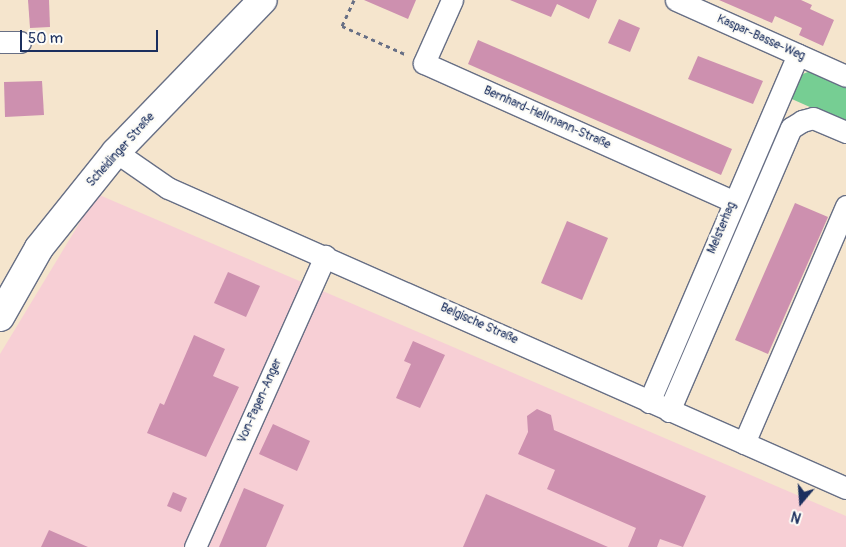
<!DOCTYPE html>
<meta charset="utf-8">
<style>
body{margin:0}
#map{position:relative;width:846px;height:547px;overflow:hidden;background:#f5e5cd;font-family:Pangolin,sans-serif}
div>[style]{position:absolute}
.built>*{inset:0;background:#f7cfd5}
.green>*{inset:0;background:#76ce93}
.building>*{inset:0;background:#cd90af}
.path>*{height:3px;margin-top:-1.5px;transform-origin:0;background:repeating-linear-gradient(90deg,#676f85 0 4px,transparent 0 8px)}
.roads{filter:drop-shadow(1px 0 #676f85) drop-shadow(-1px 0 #676f85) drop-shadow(0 1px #676f85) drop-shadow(0 -1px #676f85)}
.minor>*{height:21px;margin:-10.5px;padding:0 10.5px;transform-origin:10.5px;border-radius:10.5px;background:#fff}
.major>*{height:28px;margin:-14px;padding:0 14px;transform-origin:14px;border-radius:14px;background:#fff}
span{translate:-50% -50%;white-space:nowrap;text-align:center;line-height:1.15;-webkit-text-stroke:4.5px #fdfcf7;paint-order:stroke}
.street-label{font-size:12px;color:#1b2f5e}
.north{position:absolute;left:776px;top:477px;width:50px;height:50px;-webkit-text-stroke:4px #fdfcf7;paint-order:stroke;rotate:198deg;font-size:14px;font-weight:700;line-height:20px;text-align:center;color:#1b2f5e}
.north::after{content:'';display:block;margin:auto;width:18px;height:22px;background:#1b2f5e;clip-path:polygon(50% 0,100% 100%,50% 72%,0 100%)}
.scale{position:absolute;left:20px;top:30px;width:138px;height:22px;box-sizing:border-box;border:2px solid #1b2f5e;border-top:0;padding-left:6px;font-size:15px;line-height:18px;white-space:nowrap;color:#1b2f5e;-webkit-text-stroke:4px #fdfcf7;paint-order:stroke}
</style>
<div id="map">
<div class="built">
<div style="clip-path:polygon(97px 194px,846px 516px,846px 547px,0 547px,0 354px)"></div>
</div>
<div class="green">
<div style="clip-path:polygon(813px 70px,846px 85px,846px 123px,785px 96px,795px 77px)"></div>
</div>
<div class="building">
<div style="clip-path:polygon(28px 0,49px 0,50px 27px,30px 28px)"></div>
<div style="clip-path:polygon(364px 0,416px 0,408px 19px)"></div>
<div style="clip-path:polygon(510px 0,597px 0,589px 19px,557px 4px,551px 17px)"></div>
<div style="clip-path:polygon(719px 0,801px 0,812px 5px,810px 9px,834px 20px,823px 46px,799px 35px,802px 28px,775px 16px,772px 23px)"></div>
<div style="clip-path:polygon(619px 19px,640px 28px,630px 52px,608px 43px)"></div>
<div style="clip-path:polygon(478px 40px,732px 149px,721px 175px,468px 64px)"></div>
<div style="clip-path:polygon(698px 56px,763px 81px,753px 104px,688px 79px)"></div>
<div style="clip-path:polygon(42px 81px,44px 115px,5px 117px,4px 82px)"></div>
<div style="clip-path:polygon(795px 203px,828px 217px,768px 354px,735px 340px)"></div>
<div style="clip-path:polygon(567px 221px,608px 238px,582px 300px,541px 283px)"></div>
<div style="clip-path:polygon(228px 272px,260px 286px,246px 317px,214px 303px)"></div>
<div style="clip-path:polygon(194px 335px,225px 349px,213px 376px,239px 387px,206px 457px,147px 433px,160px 403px,164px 405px)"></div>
<div style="clip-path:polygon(413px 341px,445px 355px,420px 408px,396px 398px,411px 364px,404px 361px)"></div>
<div style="clip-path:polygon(537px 409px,551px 415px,554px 430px,706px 496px,683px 547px,660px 539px,657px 547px,628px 547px,636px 528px,547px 489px,555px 470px,518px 454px,528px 432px,527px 416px)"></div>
<div style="clip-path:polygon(273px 424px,310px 441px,297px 471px,259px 454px)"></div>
<div style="clip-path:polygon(244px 488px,284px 505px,266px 547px,219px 547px)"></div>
<div style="clip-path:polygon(173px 492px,187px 498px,181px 512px,167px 506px)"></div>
<div style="clip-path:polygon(486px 494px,608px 547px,463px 547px)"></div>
<div style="clip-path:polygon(49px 530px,88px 547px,41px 547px)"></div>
</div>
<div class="path">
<div style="left:354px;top:0;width:29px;rotate:115deg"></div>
<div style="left:342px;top:26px;width:71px;rotate:24deg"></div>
</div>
<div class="roads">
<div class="minor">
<div style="left:452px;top:0;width:69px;rotate:114deg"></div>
<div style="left:424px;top:63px;width:338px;rotate:24.1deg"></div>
<div style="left:676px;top:0;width:186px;rotate:24.1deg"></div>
<div style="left:0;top:42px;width:20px"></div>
<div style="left:116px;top:152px;width:63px;rotate:34.7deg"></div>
<div style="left:168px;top:188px;width:741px;rotate:23.87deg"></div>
<div style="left:649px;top:402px;width:378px;rotate:-66.8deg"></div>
<div style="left:669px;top:411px;width:308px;rotate:-66.7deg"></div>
<div style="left:791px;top:128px;width:13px;rotate:-32deg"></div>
<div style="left:802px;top:121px;width:11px;rotate:-15deg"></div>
<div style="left:813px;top:118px;width:36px;rotate:23deg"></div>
<div style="left:744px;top:443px;width:258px;rotate:-66.7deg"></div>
<div style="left:195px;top:547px;width:319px;rotate:-65.9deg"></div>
</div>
<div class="major">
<div style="left:0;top:317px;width:79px;rotate:-60.5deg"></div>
<div style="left:39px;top:248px;width:123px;rotate:-51.3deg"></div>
<div style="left:116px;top:152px;width:211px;rotate:-46deg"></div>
</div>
</div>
<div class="street-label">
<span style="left:761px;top:38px;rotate:24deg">Kaspar-Basse-Weg</span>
<span style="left:547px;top:118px;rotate:24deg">Bernhard-Hellmann-Straße</span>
<span style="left:121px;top:150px;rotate:-48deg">Scheidinger Straße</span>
<span style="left:722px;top:228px;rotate:-67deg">Melsterhag</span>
<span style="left:479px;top:324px;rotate:24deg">Belgische Straße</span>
<span style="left:260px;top:401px;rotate:-66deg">Von-Papen-Anger</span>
</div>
<div class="north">N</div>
<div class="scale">50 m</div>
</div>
